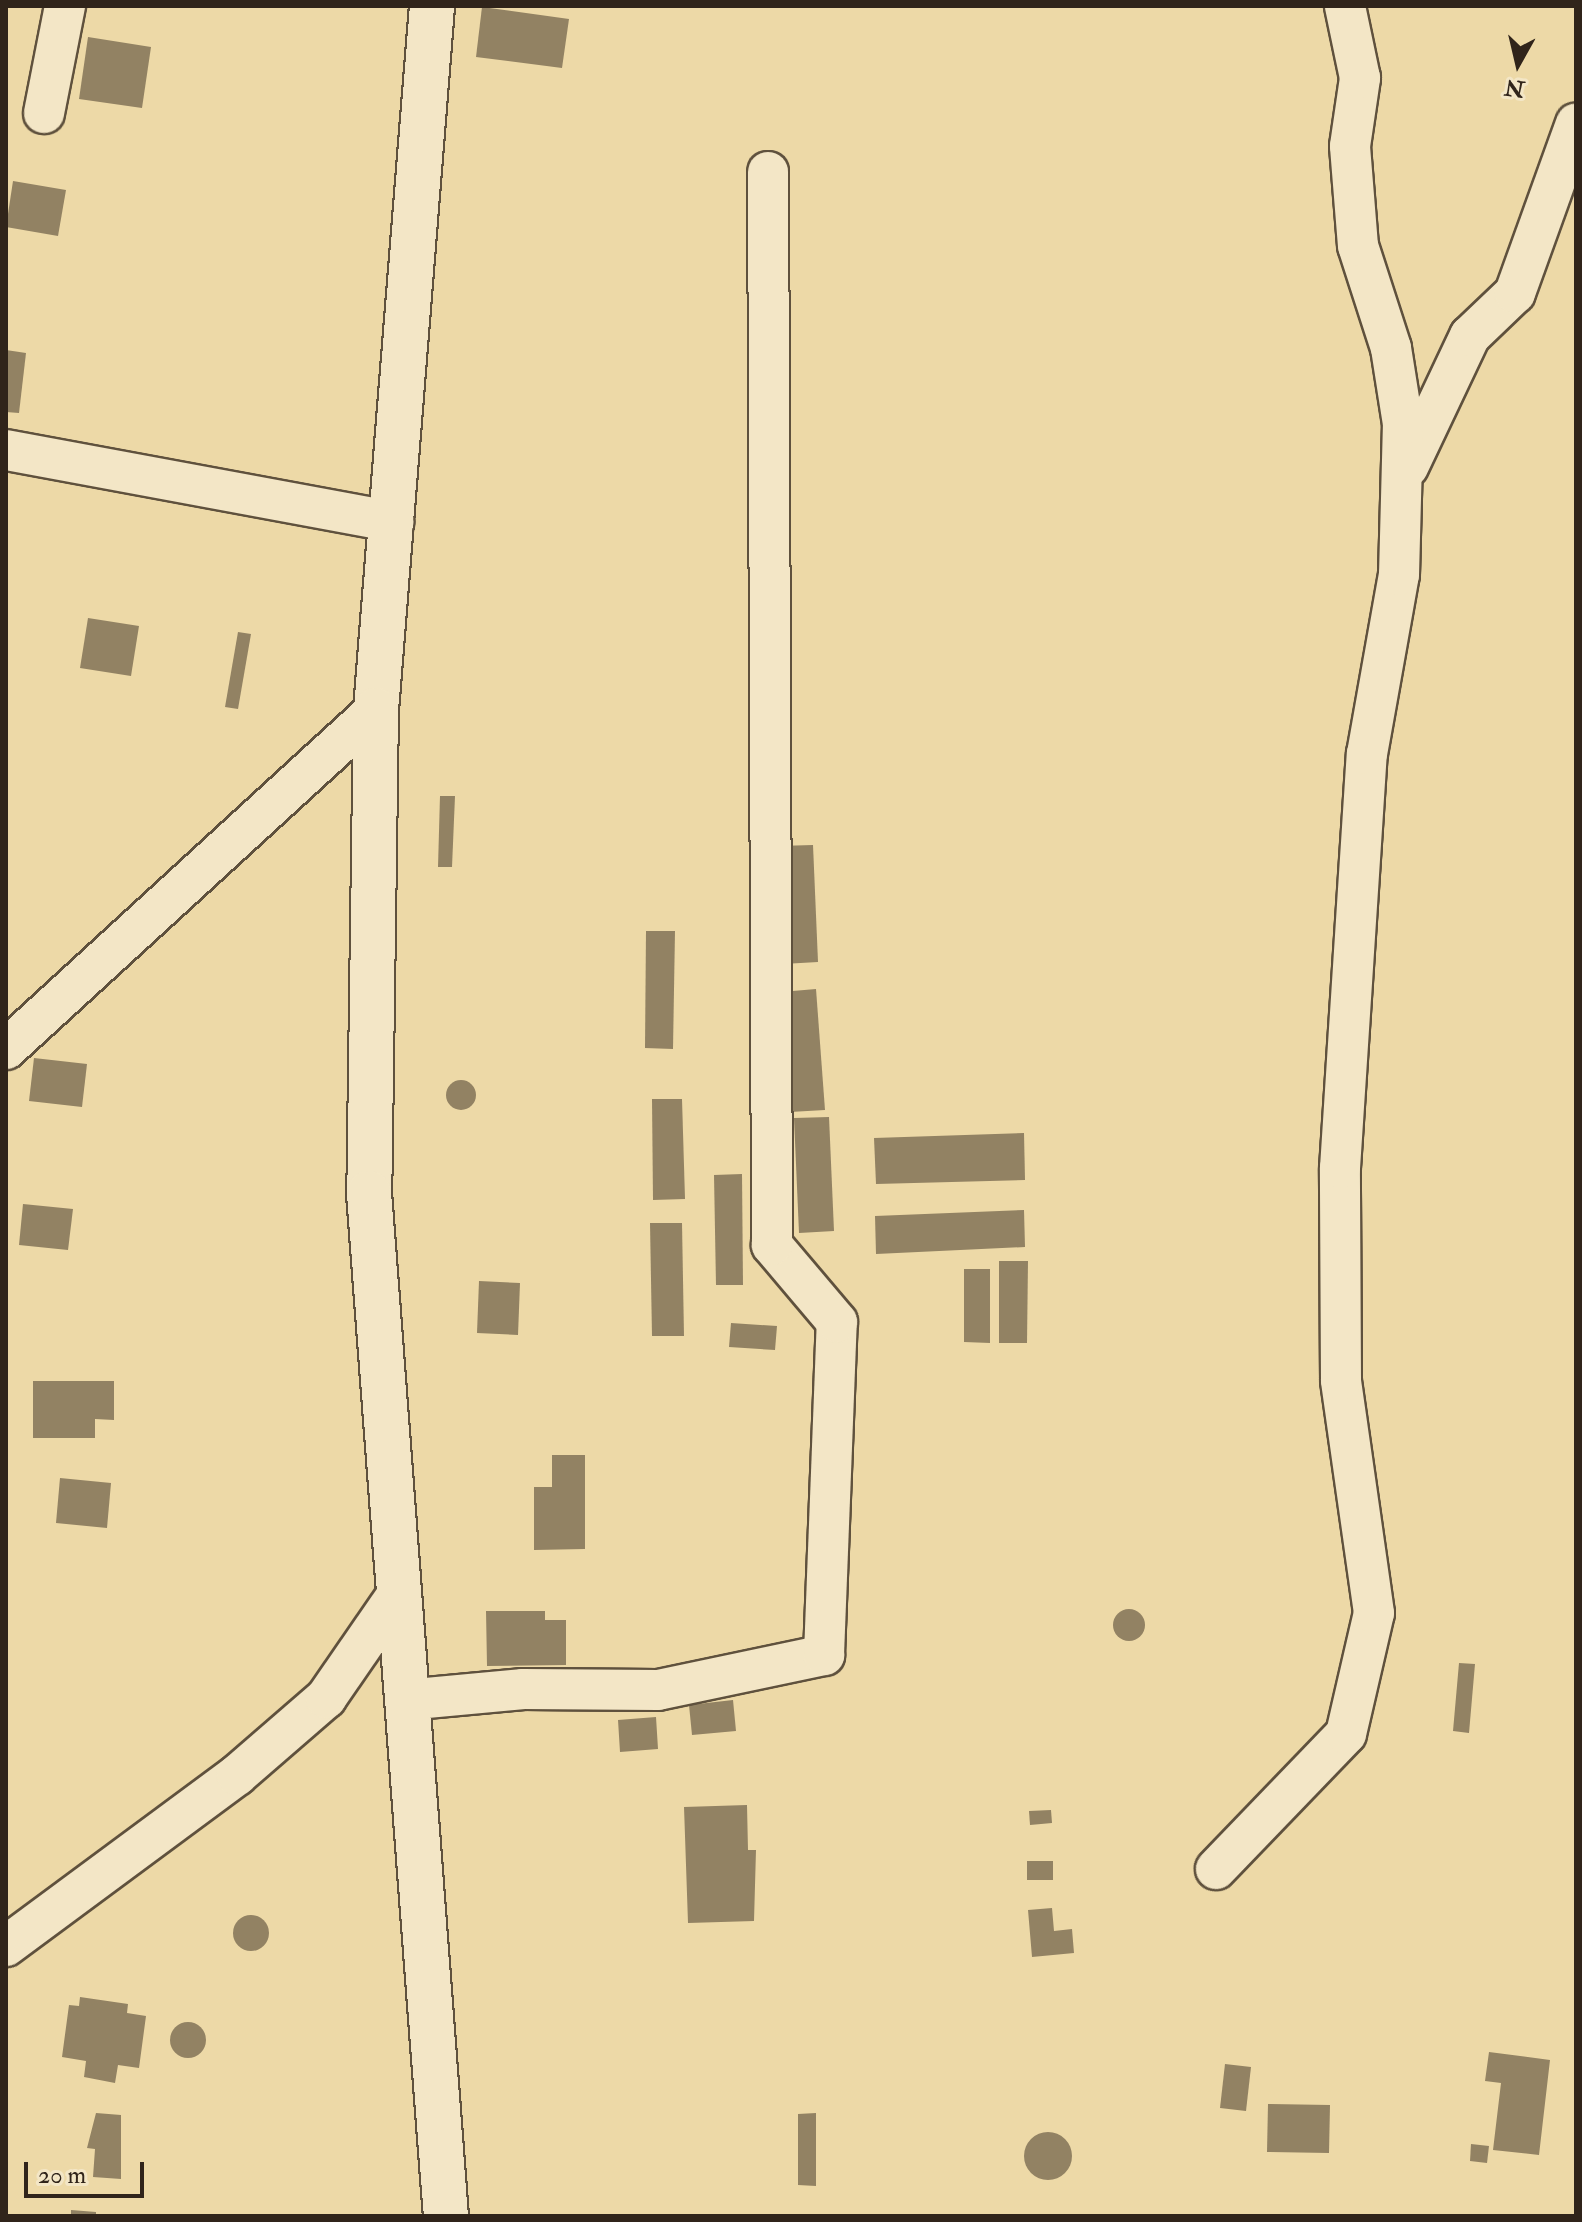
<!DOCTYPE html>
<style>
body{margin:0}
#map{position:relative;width:1582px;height:2222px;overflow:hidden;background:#edd9a7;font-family:"IM FELL Double Pica",serif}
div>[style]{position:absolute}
.building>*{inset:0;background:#928263}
.round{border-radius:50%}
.roads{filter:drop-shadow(2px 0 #5f513d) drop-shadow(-2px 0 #5f513d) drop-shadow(0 2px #5f513d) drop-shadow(0 -2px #5f513d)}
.minor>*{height:40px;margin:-20px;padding:0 20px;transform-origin:20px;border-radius:20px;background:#f3e6c6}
.secondary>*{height:44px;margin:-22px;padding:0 22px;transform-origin:22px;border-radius:22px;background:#f3e6c6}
span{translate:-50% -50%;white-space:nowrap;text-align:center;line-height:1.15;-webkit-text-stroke:6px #f3e6c6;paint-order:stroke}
.frame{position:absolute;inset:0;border:8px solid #30241a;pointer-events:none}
.north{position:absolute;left:1478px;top:24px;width:80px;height:80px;-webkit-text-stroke:6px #f3e6c6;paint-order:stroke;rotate:188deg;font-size:22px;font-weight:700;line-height:32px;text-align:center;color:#30241a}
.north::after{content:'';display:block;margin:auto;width:28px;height:36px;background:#30241a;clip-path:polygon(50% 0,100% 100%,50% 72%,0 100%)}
.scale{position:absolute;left:24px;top:2162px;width:120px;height:36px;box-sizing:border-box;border:4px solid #30241a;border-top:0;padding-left:10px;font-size:24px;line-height:28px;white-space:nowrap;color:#30241a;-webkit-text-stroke:6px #f3e6c6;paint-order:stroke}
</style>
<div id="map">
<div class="building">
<div style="clip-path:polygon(482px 7px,569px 19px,562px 68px,476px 57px)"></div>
<div style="clip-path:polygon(88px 37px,151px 47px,142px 108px,79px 99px)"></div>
<div style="clip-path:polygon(13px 181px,66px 190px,58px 236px,6px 227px)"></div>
<div style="clip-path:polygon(6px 350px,26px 353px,19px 413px,6px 412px)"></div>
<div style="clip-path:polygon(88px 618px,139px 626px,131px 676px,80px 668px)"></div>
<div style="clip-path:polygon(238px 632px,251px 634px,238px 709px,225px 707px)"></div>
<div style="clip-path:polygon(440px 796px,455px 796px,452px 867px,438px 867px)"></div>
<div style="clip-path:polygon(813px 845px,818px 962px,783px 964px,778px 846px)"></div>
<div style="clip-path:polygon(646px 931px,675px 931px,673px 1049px,645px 1048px)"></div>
<div style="clip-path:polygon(816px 989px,825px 1110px,790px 1112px,781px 992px)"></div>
<div style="clip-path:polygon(34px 1058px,87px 1064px,82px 1107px,29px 1101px)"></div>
<div class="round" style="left:446px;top:1080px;width:30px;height:30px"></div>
<div style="clip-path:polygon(652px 1099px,682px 1099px,685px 1199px,653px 1200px)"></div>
<div style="clip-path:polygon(829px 1117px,834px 1231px,799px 1233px,794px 1118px)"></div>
<div style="clip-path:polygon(1024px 1133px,1025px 1180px,876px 1184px,874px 1138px)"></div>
<div style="clip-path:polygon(742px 1174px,743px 1285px,716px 1285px,714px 1175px)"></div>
<div style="clip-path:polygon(23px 1204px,73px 1209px,68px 1250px,19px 1245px)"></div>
<div style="clip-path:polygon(1024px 1210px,1025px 1247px,876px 1254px,875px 1216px)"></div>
<div style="clip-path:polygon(650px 1223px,682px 1223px,684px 1336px,652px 1336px)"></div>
<div style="clip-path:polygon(999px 1261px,1028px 1261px,1027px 1343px,999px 1343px)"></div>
<div style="clip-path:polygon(964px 1269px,990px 1269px,990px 1343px,964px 1342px)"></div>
<div style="clip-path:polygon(479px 1281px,520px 1283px,518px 1335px,477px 1333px)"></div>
<div style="clip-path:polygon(731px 1323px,777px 1326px,775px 1350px,729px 1347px)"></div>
<div style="clip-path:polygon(33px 1381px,114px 1381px,114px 1420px,95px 1419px,95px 1438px,33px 1438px)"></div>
<div style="clip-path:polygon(552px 1455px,585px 1455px,585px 1549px,534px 1550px,534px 1487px,552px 1487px)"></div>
<div style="clip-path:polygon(60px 1478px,111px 1483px,107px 1528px,56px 1523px)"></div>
<div class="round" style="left:1113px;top:1609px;width:32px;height:32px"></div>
<div style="clip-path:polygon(486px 1611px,545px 1611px,545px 1620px,566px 1620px,566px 1665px,487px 1666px)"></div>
<div style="clip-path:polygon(1459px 1663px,1475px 1664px,1469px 1733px,1453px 1731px)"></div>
<div style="clip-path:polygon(733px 1700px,736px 1731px,692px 1735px,689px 1705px)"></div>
<div style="clip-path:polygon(656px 1717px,658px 1749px,620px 1752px,618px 1720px)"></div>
<div style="clip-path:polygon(747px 1805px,748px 1850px,756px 1850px,754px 1921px,688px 1923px,684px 1807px)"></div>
<div style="clip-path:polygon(1051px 1810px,1052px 1823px,1030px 1825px,1029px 1811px)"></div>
<div style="clip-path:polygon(1027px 1861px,1053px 1861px,1053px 1880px,1027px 1880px)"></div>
<div style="clip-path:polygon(1052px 1908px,1054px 1931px,1072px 1929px,1074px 1953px,1032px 1957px,1028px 1910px)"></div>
<div class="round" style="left:233px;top:1915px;width:36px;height:36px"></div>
<div style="clip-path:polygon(80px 1997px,128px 2004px,127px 2013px,146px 2016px,139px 2068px,118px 2065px,115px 2083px,84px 2077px,86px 2061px,62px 2057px,69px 2005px,79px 2006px)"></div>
<div class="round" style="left:170px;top:2022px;width:36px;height:36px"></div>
<div style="clip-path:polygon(1489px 2052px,1550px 2060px,1539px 2155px,1493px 2150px,1501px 2083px,1485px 2081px)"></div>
<div style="clip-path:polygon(1225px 2064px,1251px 2067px,1246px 2111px,1220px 2108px)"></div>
<div style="clip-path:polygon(1268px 2104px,1330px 2105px,1329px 2153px,1267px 2152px)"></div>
<div style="clip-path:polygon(96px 2113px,121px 2115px,121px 2179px,93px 2177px,95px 2149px,87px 2148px)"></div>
<div style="clip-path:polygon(816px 2113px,816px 2186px,798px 2185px,798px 2114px)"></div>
<div class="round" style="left:1024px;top:2132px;width:48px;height:48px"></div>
<div style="clip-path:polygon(1471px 2144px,1489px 2146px,1487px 2163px,1470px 2161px)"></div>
<div style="clip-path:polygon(71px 2210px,96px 2212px,96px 2216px,71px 2216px)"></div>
</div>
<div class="roads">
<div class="minor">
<div style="left:44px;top:113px;width:109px;rotate:-78.9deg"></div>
<div style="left:6px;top:450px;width:394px;rotate:10.5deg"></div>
<div style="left:1408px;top:467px;width:145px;rotate:-64.7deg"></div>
<div style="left:1470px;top:336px;width:62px;rotate:-43.7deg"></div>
<div style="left:1515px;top:293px;width:180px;rotate:-70.2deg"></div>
<div style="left:6px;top:1049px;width:502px;rotate:-42.5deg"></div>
<div style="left:405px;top:1700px;width:119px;rotate:-5.3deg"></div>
<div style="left:523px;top:1689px;width:135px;rotate:0.4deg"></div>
<div style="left:658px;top:1690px;width:170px;rotate:-11.9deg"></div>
<div style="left:824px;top:1655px;width:333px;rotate:-87.8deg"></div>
<div style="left:837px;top:1322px;width:101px;rotate:-130.2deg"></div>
<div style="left:772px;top:1245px;width:1073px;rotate:-90.21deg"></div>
<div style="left:1216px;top:1869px;width:187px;rotate:-46.1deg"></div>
<div style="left:1346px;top:1734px;width:124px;rotate:-77deg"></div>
<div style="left:1374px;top:1613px;width:235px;rotate:-98.1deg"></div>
<div style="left:1341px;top:1380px;width:212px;rotate:-90.3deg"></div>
<div style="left:1340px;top:1168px;width:415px;rotate:-86.3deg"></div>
<div style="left:1367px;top:754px;width:182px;rotate:-79.9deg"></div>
<div style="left:1399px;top:575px;width:151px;rotate:-88.5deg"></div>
<div style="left:1403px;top:424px;width:77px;rotate:-99deg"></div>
<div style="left:1391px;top:348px;width:107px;rotate:-107.9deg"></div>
<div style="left:1358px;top:246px;width:100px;rotate:-94.6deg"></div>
<div style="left:1350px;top:146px;width:69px;rotate:-81.6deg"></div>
<div style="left:1360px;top:78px;width:74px;rotate:-101.8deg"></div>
<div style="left:6px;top:1946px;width:287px;rotate:-36.5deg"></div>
<div style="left:237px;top:1775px;width:118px;rotate:-40.9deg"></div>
<div style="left:326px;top:1698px;width:125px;rotate:-55.4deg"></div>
</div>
<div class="secondary">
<div style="left:432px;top:6px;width:706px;rotate:94.55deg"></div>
<div style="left:376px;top:710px;width:483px;rotate:90.8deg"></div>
<div style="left:369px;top:1193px;width:1026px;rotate:85.7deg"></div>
</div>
</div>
<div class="frame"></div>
<div class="north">N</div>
<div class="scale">20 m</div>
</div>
